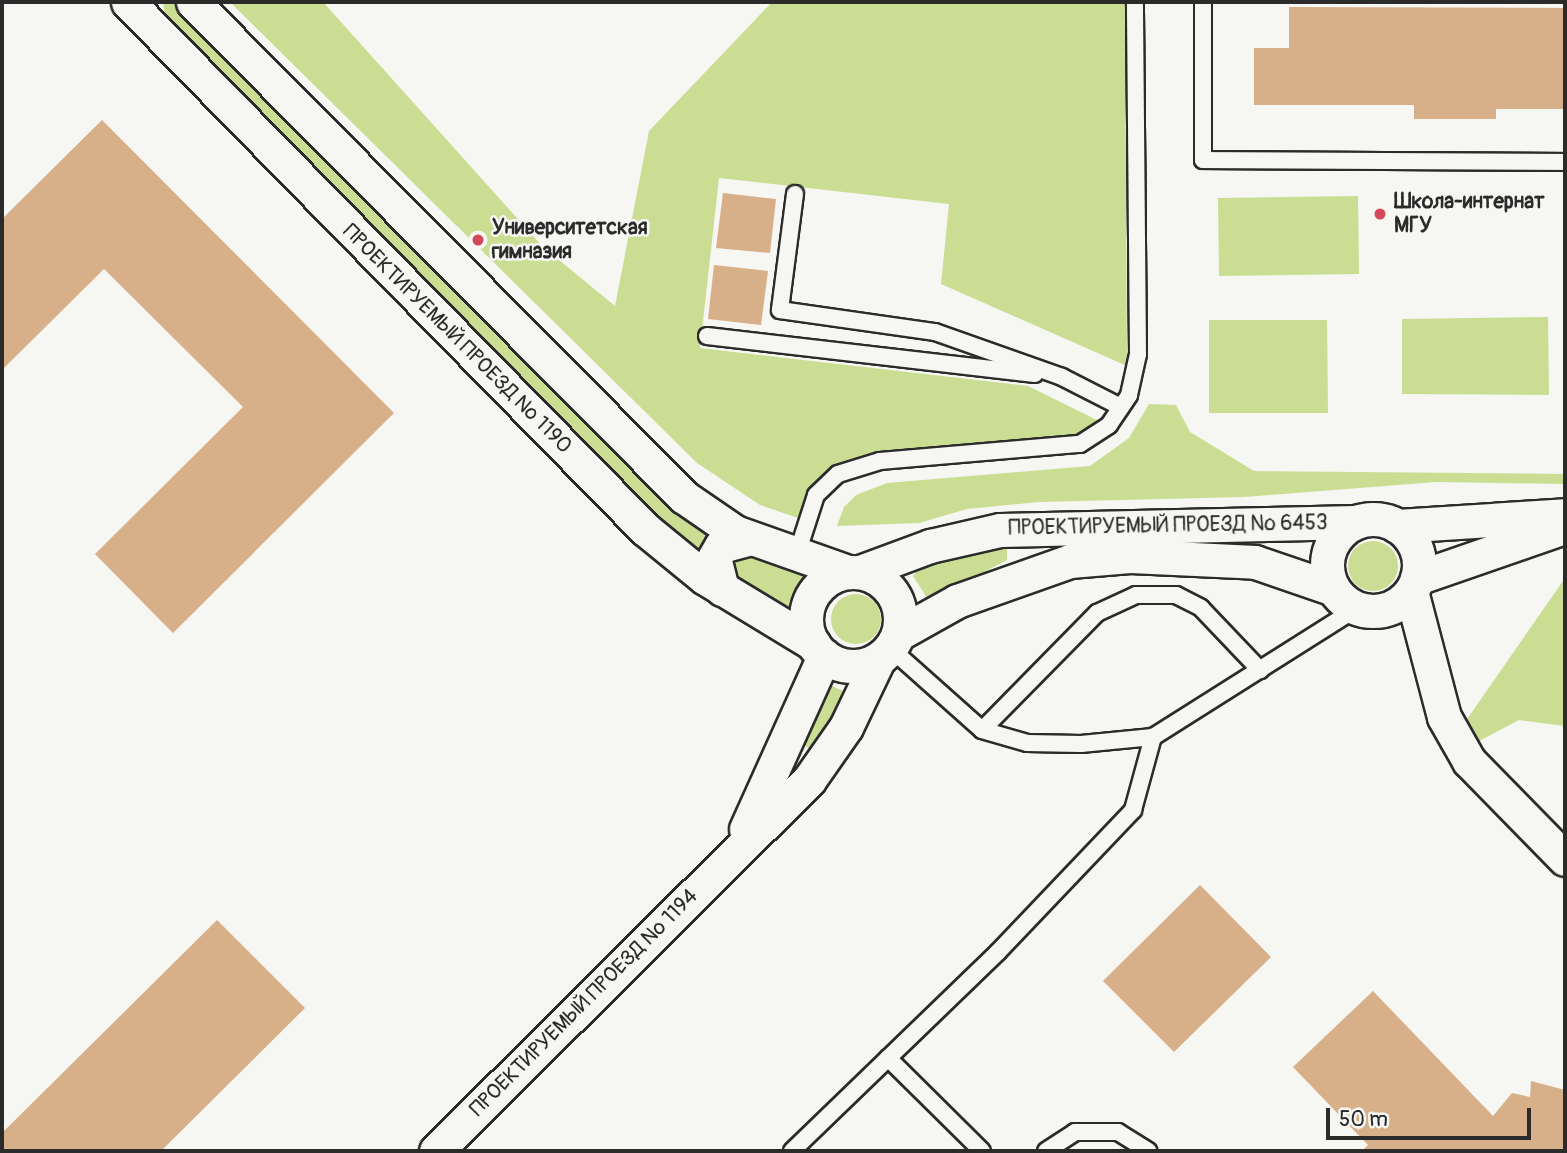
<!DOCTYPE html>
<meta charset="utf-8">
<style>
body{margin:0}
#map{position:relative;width:1567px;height:1153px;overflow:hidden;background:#f6f6f2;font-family:Pangolin,sans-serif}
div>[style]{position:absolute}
.green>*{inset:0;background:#cadd92}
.round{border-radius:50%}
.building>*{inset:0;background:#d7af88}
.roads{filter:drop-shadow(2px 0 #2b2b2b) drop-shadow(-2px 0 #2b2b2b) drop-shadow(0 2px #2b2b2b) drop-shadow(0 -2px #2b2b2b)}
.service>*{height:16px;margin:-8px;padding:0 8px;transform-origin:8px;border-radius:8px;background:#f6f6f2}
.minor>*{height:33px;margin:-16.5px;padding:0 16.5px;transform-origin:16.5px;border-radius:16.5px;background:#f6f6f2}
.minor>.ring{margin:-16.5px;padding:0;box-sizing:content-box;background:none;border:33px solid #f6f6f2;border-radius:50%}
.dots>*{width:19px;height:19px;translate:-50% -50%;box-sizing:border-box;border:4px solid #f6f6f2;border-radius:50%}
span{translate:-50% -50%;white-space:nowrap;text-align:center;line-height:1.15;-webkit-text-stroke:5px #f6f6f2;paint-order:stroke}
.poi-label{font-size:21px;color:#2b2b2b;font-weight:700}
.left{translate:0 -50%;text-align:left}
.street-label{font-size:21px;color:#2b2b2b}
.frame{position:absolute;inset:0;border:4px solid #2b2b2b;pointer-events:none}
.scale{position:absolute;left:1326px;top:1108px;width:205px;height:32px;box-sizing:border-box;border:4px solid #2b2b2b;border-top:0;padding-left:9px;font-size:21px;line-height:24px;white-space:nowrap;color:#2b2b2b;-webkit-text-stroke:5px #f6f6f2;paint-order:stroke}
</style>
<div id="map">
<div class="green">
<div style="clip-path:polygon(163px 2px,178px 5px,711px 535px,706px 548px,693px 547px,649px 511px,165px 16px)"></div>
<div style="clip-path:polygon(230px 2px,323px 2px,542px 246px,615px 306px,649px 131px,772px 2px,1125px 2px,1127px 366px,941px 284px,949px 204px,719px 178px,700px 348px,1028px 386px,1101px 422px,1073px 437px,1028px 444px,872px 454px,833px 467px,809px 489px,798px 518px,760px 505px,697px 463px)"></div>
<div style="clip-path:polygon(1358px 196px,1359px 274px,1219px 276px,1218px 198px)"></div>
<div style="clip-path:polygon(1548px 317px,1549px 395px,1402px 394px,1402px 319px)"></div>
<div style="clip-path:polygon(1209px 320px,1327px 320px,1328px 413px,1209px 413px)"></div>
<div style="clip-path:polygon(1149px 404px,1176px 405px,1190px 432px,1254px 471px,1565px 474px,1565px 484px,1436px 482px,1244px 497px,1039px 502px,967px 509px,919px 523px,837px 526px,844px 507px,856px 495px,887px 483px,1090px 466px,1129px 438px)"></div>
<div class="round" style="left:1348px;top:541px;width:50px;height:50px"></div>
<div style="clip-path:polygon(1007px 544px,1007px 560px,929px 601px,913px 576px,922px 565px)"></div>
<div style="clip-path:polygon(741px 550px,807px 572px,793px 608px,786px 610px,741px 588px,725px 558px)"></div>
<div style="clip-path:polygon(1565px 578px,1565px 726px,1519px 720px,1479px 741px,1463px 725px)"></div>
<div class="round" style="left:831px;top:594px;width:50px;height:50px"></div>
<div style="clip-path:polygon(828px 684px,850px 694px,814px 749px,808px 748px,802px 743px)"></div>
</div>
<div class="building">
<div style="clip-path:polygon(1289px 7px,1565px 8px,1565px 109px,1496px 109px,1496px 119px,1414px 119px,1414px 105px,1254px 105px,1254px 48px,1289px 48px)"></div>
<div style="clip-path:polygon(102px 120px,394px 413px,173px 633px,95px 554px,243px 407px,104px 269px,2px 370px,2px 219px)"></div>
<div style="clip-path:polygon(723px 193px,776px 199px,770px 253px,716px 248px)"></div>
<div style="clip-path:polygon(714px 265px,768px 271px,761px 325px,708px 319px)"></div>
<div style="clip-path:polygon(1200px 885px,1271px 957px,1174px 1052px,1103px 981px)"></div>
<div style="clip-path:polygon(217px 920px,305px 1008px,161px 1151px,2px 1151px,2px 1133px)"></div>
<div style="clip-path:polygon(1373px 991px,1493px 1116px,1512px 1093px,1530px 1097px,1531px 1081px,1565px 1090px,1565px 1151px,1362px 1151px,1368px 1145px,1293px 1067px)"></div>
</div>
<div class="roads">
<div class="service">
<div style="left:1203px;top:2px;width:158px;rotate:90deg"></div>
<div style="left:1203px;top:160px;width:362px;rotate:0.3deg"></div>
<div style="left:795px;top:194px;width:117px;rotate:97.4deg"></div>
<div style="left:780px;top:310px;width:157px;rotate:8.1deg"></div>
<div style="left:935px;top:332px;width:135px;rotate:19.5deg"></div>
<div style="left:1062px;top:377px;width:66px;rotate:27deg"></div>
<div style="left:707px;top:336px;width:330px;rotate:6.6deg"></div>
<div style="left:796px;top:557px;width:65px;rotate:-72.1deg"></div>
<div style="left:816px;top:495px;width:30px;rotate:-44deg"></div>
<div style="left:838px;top:474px;width:44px;rotate:-17.2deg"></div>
<div style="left:880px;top:461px;width:201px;rotate:-4.9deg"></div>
<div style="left:1080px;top:444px;width:35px;rotate:-33deg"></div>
<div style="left:1109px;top:425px;width:36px;rotate:-56deg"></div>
<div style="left:1129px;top:395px;width:42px;rotate:-77.6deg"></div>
<div style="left:1138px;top:354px;width:352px;rotate:-90.5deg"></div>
<div style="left:890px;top:648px;width:123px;rotate:41.7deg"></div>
<div style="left:982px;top:730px;width:47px;rotate:16.1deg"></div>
<div style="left:1027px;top:743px;width:54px;rotate:1.1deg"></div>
<div style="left:1081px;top:744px;width:72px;rotate:-5.6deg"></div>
<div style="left:1153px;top:737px;width:241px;rotate:-32.3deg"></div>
<div style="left:982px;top:730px;width:164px;rotate:-45.5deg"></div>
<div style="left:1097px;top:613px;width:43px;rotate:-24.8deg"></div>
<div style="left:1136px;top:595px;width:40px"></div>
<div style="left:1176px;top:595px;width:28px;rotate:27deg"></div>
<div style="left:1201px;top:608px;width:86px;rotate:46.4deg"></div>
<div style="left:888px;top:1058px;width:132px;rotate:44.7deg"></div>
<div style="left:792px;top:1151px;width:286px;rotate:-44deg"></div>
<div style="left:998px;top:952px;width:196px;rotate:-46.4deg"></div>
<div style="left:1133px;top:810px;width:76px;rotate:-74.7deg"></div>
<div style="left:1046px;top:1151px;width:35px;rotate:-33deg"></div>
<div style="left:1075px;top:1132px;width:43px"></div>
<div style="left:1118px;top:1132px;width:36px;rotate:32deg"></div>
</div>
<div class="minor">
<div style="left:128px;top:2px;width:738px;rotate:45.55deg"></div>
<div style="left:645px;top:529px;width:77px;rotate:39.2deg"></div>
<div style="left:705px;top:578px;width:127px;rotate:31.2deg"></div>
<div style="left:193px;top:2px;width:697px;rotate:45.23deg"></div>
<div style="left:684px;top:497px;width:62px;rotate:34.5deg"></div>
<div style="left:735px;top:532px;width:120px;rotate:19.5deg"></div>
<div class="ring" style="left:1327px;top:519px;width:59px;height:59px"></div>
<div style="left:1397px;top:526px;width:168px;rotate:-3.7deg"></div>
<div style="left:860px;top:572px;width:75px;rotate:-20.4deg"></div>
<div style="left:930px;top:546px;width:72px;rotate:-12.9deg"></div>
<div style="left:1000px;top:530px;width:356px;rotate:-1.3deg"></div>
<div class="ring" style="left:806px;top:572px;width:61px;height:61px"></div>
<div style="left:1417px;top:578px;width:156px;rotate:-19.1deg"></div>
<div style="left:722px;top:589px;width:32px;rotate:-104deg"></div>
<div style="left:714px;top:558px;width:14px;rotate:-60deg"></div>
<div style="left:721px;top:546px;width:30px;rotate:-15deg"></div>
<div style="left:1411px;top:591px;width:130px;rotate:75.3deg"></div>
<div style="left:1444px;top:717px;width:51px;rotate:60.4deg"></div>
<div style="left:1469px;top:761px;width:137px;rotate:45.6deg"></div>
<div style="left:898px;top:634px;width:68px;rotate:-29.2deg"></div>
<div style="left:957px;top:601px;width:120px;rotate:-19.5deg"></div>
<div style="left:1070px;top:561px;width:60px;rotate:-4.8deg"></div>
<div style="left:1130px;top:556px;width:125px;rotate:2.7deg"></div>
<div style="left:1255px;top:562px;width:83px;rotate:18.9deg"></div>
<div style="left:746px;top:829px;width:190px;rotate:-65.7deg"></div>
<div style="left:436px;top:1151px;width:526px;rotate:-44.85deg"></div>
<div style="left:809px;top:780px;width:65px;rotate:-55.1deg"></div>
<div style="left:846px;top:727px;width:76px;rotate:-64.4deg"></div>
</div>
</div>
<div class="dots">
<div style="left:1380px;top:214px;background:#d1495b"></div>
<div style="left:478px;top:240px;background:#d1495b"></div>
</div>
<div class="poi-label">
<span class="left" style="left:1394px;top:214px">Школа-интернат<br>МГУ</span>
<span class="left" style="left:492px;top:240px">Университетская<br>гимназия</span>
</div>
<div class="street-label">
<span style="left:457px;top:339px;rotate:45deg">ПРОЕКТИРУЕМЫЙ ПРОЕЗД № 1190</span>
<span style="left:1168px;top:526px;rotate:-1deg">ПРОЕКТИРУЕМЫЙ ПРОЕЗД № 6453</span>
<span style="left:584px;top:1003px;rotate:-45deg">ПРОЕКТИРУЕМЫЙ ПРОЕЗД № 1194</span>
</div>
<div class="frame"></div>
<div class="scale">50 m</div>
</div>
